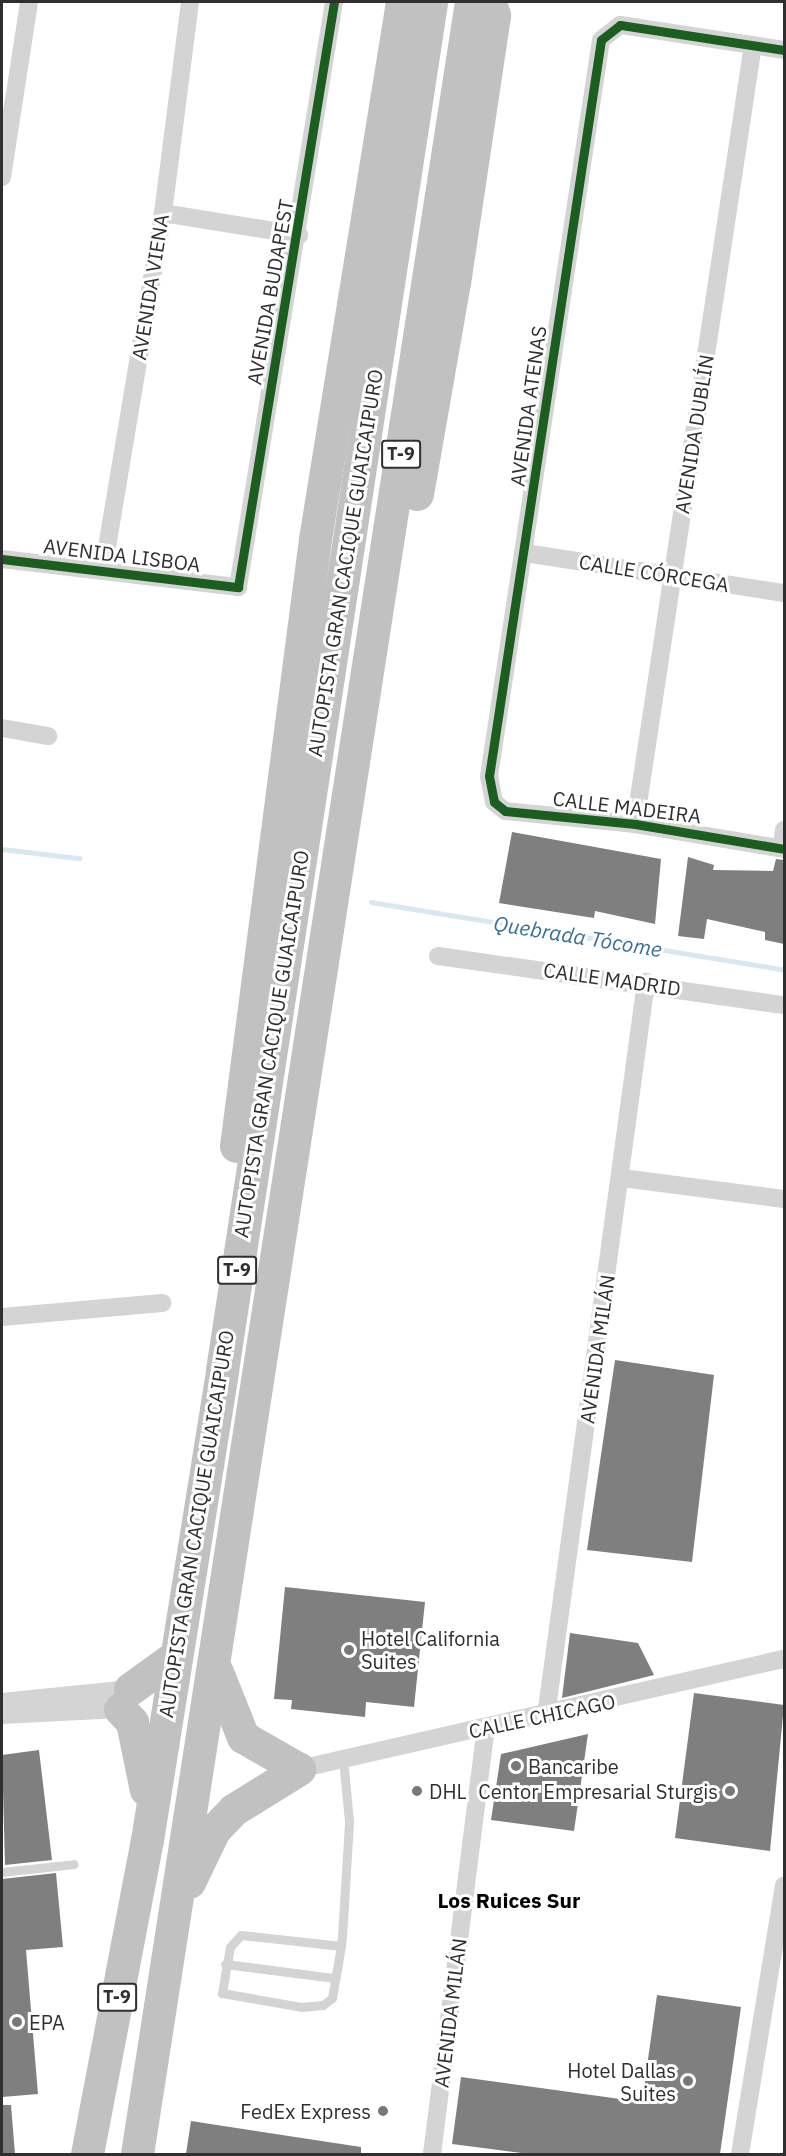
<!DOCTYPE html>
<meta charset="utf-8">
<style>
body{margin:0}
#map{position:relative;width:786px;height:2156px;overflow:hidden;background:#fff;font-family:"IBM Plex Sans",sans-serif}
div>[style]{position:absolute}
.stream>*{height:4.5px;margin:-2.25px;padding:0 2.25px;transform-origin:2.25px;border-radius:2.25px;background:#d8e8f3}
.building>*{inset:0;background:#7f7f7f}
.service>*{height:9px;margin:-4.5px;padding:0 4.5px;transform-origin:4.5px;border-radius:4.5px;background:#d4d4d4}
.minor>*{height:18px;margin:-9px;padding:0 9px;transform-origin:9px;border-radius:9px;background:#d4d4d4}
.motorway>*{height:33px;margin:-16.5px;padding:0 16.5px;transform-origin:16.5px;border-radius:16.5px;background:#c1c1c1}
.cycleway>*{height:9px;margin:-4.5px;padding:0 4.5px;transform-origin:4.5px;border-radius:4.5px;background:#1b5e20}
.dots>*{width:16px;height:16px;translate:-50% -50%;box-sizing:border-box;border:3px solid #fff;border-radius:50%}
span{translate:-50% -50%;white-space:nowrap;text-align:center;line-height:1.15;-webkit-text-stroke:6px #fff;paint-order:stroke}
.shield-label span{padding:2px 4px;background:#fff;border:2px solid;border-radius:4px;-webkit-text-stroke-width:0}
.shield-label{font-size:18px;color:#2f2f2f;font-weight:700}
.street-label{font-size:20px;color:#2f2f2f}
.poi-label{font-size:20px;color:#2f2f2f}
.left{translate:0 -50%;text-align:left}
.right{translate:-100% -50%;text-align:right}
.water-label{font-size:21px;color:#377097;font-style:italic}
.neighbourhood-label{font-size:21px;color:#000;font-weight:700}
.frame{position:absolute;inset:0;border:3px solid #2f2f2f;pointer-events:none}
</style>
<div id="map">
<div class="stream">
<div style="left:2px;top:849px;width:78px;rotate:6.7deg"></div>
<div style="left:371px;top:902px;width:419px;rotate:9.3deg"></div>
</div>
<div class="building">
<div style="clip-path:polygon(512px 832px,661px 859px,655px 924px,595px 911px,594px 918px,499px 903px)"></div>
<div style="clip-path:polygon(688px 857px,714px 865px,713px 870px,773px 871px,776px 859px,784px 860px,784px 944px,765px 940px,765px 932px,707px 919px,704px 939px,678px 936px)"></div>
<div style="clip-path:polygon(615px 1360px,714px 1375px,692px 1562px,587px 1550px)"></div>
<div style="clip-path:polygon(285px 1587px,425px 1602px,414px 1707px,366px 1702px,365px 1717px,291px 1709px,292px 1700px,274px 1699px)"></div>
<div style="clip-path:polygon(570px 1633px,638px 1643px,654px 1675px,562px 1698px)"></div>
<div style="clip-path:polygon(694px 1693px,784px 1705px,770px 1851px,675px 1838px)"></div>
<div style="clip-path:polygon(588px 1734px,574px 1831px,491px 1820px,501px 1754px)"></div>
<div style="clip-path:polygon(39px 1750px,52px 1860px,5px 1865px,2px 1755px)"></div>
<div style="clip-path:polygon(56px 1873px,63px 1947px,26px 1950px,38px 2094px,2px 2097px,2px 1879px)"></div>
<div style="clip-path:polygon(657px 1995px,741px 2007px,720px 2154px,529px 2154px,452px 2144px,461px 2077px,642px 2102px)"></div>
<div style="clip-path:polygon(2px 2105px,11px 2105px,15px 2154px,2px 2154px)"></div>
<div style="clip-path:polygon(191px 2121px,361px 2147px,361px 2154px,186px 2154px)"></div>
</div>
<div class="service">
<div style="left:2px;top:1872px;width:72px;rotate:-6.3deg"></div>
<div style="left:341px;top:1946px;width:101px;rotate:-173.7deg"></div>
<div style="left:241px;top:1935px;width:16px;rotate:133deg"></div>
<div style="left:230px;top:1947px;width:47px;rotate:99.9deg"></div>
<div style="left:222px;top:1993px;width:80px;rotate:10deg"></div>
<div style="left:301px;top:2007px;width:22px;rotate:-5deg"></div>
<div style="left:323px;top:2005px;width:11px;rotate:-38deg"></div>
<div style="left:332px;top:1998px;width:53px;rotate:-80.2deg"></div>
<div style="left:341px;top:1946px;width:9px;rotate:-84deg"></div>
<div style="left:342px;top:1937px;width:116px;rotate:-86.5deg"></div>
<div style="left:349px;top:1821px;width:62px;rotate:-95.5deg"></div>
<div style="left:225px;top:1964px;width:111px;rotate:7.3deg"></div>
</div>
<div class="minor">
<div style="left:784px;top:50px;width:166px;rotate:-171.3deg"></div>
<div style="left:620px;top:25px;width:24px;rotate:142deg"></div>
<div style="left:601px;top:40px;width:744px;rotate:98.65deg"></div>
<div style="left:489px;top:776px;width:26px;rotate:79deg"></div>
<div style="left:494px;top:802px;width:14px;rotate:39deg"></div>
<div style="left:505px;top:811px;width:131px;rotate:5.7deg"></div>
<div style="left:635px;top:824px;width:151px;rotate:9.5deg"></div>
<div style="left:2px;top:177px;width:177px;rotate:-81.2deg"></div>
<div style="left:163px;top:213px;width:138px;rotate:9.2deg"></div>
<div style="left:525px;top:553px;width:262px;rotate:8.8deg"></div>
<div style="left:2px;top:559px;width:238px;rotate:6.8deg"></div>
<div style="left:238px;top:587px;width:593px;rotate:-80.68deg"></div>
<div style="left:103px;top:571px;width:363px;rotate:-80.5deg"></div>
<div style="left:163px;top:213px;width:213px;rotate:-82.7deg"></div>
<div style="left:2px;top:728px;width:47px;rotate:9.9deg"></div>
<div style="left:635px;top:824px;width:788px;rotate:-81.39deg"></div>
<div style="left:782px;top:848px;width:18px;rotate:-84deg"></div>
<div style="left:438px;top:956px;width:349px;rotate:8.1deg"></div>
<div style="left:622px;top:1178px;width:163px;rotate:7.4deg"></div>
<div style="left:2px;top:1317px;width:161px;rotate:-5deg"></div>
<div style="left:2px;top:1702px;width:129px;rotate:-5.8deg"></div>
<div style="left:2px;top:1715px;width:118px;rotate:-2.9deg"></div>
<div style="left:546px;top:1716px;width:741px;rotate:-82.24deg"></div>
<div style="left:299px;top:1769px;width:497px;rotate:-12.8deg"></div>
<div style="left:432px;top:2154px;width:428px;rotate:-82.8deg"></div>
<div style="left:740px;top:2154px;width:272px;rotate:-80.7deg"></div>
</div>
<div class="motorway">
<div style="left:417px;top:494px;width:214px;rotate:-80.1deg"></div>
<div style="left:454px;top:283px;width:271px;rotate:-81.5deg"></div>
<div style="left:494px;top:15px;width:14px;rotate:-107deg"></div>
<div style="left:236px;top:1146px;width:612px;rotate:-82.58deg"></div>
<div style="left:315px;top:539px;width:544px;rotate:-80.8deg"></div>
<div style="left:217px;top:1672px;width:70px;rotate:68.2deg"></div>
<div style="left:243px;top:1737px;width:64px;rotate:29.7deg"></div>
<div style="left:130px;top:1689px;width:53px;rotate:-35.8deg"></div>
<div style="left:120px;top:1709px;width:18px;rotate:47deg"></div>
<div style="left:132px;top:1722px;width:69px;rotate:78.4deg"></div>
<div style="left:189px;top:1882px;width:58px;rotate:-64.3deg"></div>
<div style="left:214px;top:1830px;width:28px;rotate:-46deg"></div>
<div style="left:233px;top:1810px;width:78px;rotate:-31.8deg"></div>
<div style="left:87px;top:2154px;width:320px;rotate:-79.2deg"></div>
<div style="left:147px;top:1840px;width:476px;rotate:-80.9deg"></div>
<div style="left:222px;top:1370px;width:1384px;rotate:-81.31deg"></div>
<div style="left:137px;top:2154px;width:2178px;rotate:-81.18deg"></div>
</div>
<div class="cycleway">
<div style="left:784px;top:50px;width:166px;rotate:-171.3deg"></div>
<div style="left:620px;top:25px;width:24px;rotate:142deg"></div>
<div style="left:601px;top:40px;width:744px;rotate:98.65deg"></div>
<div style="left:489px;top:776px;width:26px;rotate:79deg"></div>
<div style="left:494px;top:802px;width:14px;rotate:39deg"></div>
<div style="left:505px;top:811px;width:131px;rotate:5.7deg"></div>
<div style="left:635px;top:824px;width:151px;rotate:9.5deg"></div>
<div style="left:2px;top:559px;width:238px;rotate:6.8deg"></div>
<div style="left:238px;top:587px;width:593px;rotate:-80.68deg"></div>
</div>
<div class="dots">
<div style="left:349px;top:1650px;background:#787878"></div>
<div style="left:516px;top:1766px;background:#787878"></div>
<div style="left:417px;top:1791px;background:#787878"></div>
<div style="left:730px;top:1791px;background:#787878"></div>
<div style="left:17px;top:2022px;background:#787878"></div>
<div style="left:688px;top:2081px;background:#787878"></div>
<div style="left:383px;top:2111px;background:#787878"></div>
</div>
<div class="shield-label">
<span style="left:401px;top:454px">T-9</span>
<span style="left:237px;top:1270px">T-9</span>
<span style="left:117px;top:1997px">T-9</span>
</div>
<div class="street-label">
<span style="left:150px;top:287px;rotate:-81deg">AVENIDA VIENA</span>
<span style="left:270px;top:292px;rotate:-80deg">AVENIDA BUDAPEST</span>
<span style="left:528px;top:406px;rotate:-82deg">AVENIDA ATENAS</span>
<span style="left:694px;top:434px;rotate:-81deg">AVENIDA DUBLÍN</span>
<span style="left:122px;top:555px;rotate:7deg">AVENIDA LISBOA</span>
<span style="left:345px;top:563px;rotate:-81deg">AUTOPISTA GRAN CACIQUE GUAICAIPURO</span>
<span style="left:654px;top:573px;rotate:9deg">CALLE CÓRCEGA</span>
<span style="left:627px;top:807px;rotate:7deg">CALLE MADEIRA</span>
<span style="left:612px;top:979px;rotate:8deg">CALLE MADRID</span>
<span style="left:271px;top:1044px;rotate:-81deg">AUTOPISTA GRAN CACIQUE GUAICAIPURO</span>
<span style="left:597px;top:1349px;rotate:-82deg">AVENIDA MILÁN</span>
<span style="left:196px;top:1524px;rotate:-81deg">AUTOPISTA GRAN CACIQUE GUAICAIPURO</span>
<span style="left:542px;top:1716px;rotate:-12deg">CALLE CHICAGO</span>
<span style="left:450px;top:2013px;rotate:-83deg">AVENIDA MILÁN</span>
</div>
<div class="poi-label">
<span class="left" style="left:361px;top:1650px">Hotel California<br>Suites</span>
<span class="left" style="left:528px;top:1766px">Bancaribe</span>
<span class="left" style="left:429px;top:1791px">DHL</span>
<span class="right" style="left:718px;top:1791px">Centor Empresarial Sturgis</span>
<span class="left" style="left:29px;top:2022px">EPA</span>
<span class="right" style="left:676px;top:2082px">Hotel Dallas<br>Suites</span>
<span class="right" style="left:371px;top:2111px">FedEx Express</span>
</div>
<div class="water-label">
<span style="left:578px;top:936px;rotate:9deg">Quebrada Tócome</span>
</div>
<div class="neighbourhood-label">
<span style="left:509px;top:1900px">Los Ruices Sur</span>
</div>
<div class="frame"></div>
</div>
